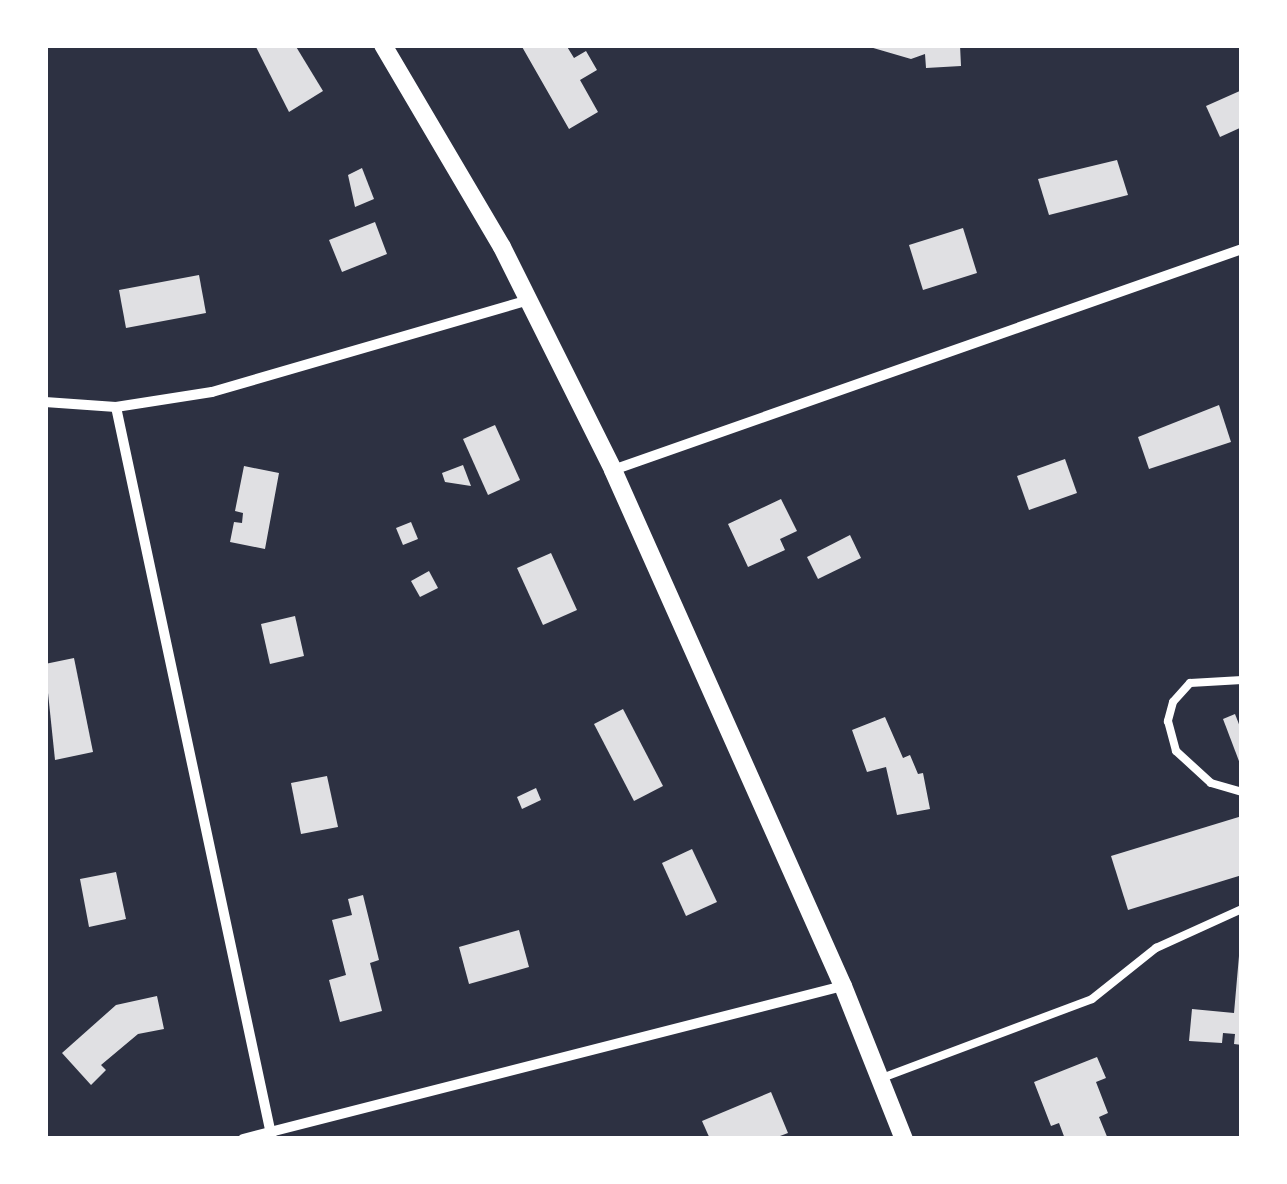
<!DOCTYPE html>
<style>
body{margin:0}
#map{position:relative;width:1287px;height:1184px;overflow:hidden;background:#2d3142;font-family:Barlow,sans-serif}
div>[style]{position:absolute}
.building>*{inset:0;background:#e0e0e3}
.service>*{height:8px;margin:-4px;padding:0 4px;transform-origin:4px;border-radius:4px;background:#fff}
.minor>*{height:10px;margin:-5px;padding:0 5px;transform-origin:5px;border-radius:5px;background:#fff}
.tertiary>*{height:18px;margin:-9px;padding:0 9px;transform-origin:9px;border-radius:9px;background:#fff}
span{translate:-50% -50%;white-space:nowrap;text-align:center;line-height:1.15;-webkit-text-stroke:9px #fff;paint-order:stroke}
.frame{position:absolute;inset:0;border:48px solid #fff;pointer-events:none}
</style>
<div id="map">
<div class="building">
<div style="clip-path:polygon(255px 45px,295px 45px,323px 91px,289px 112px)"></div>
<div style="clip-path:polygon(521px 45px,566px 45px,574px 58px,586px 51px,597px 70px,580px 80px,598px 112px,569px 129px)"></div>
<div style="clip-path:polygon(863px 45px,960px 45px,961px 66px,926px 68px,925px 54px,911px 59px)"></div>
<div style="clip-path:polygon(1242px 90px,1242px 127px,1220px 137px,1206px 106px)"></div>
<div style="clip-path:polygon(1117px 160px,1128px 195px,1049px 215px,1038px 179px)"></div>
<div style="clip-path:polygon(362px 168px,374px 199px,355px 207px,348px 175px)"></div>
<div style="clip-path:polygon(375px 222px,387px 254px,342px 272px,329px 240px)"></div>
<div style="clip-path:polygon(963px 228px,977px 273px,923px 290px,909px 245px)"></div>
<div style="clip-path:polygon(199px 275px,206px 313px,126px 328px,119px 290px)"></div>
<div style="clip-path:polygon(1219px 405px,1231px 442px,1149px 469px,1138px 437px)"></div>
<div style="clip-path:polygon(495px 425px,520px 480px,488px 495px,463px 439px)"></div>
<div style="clip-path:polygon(1065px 459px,1077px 493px,1029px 510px,1017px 476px)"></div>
<div style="clip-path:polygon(463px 465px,471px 486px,445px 482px,442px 473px)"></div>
<div style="clip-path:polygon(244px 466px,279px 473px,265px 549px,230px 542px,234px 522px,242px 523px,243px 513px,235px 511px)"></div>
<div style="clip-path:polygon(781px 499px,797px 531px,780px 539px,785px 550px,748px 567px,728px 524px)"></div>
<div style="clip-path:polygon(411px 522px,418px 539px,403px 545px,396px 528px)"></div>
<div style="clip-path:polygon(850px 535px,861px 558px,818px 579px,807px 557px)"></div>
<div style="clip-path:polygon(551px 553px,577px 610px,543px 625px,517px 568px)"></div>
<div style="clip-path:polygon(429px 571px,438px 588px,420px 597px,411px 581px)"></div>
<div style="clip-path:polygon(295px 616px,304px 656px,270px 664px,261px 624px)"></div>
<div style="clip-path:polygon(74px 658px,93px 752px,55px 760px,45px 664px)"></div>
<div style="clip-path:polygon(623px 709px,663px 786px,634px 801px,594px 724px)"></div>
<div style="clip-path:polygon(1235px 714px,1242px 732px,1242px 769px,1223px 719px)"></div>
<div style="clip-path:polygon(885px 717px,903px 758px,910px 755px,918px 774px,923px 773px,930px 809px,897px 815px,886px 767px,867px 772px,852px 730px)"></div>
<div style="clip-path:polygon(327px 776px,338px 827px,301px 834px,291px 783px)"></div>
<div style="clip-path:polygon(536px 788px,541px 800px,522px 809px,517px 797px)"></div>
<div style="clip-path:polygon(1242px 816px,1242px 875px,1128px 910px,1111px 856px)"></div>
<div style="clip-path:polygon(692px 849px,717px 902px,686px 916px,662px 863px)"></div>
<div style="clip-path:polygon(116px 872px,126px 919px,89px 927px,80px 879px)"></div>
<div style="clip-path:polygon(363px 895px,379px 960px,370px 963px,382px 1011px,340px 1022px,329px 980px,346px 975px,332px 920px,352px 915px,348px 899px)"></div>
<div style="clip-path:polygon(519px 930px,529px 967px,469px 984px,459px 947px)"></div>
<div style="clip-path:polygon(1239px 956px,1242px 1045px,1234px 1044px,1235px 1034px,1223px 1033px,1222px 1043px,1189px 1041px,1192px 1009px,1234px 1013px)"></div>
<div style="clip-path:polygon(157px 996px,164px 1029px,138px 1034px,101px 1065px,106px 1070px,91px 1085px,62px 1053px,116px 1005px)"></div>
<div style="clip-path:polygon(1097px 1057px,1106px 1078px,1096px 1082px,1108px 1113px,1099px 1117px,1108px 1139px,1065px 1139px,1059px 1123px,1051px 1126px,1034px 1082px)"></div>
<div style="clip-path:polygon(771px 1092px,788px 1133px,772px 1139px,710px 1139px,702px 1121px)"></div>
</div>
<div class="service">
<div style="left:1242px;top:680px;width:52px;rotate:176.7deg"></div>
<div style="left:1190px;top:683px;width:25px;rotate:132deg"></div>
<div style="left:1173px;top:702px;width:20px;rotate:105deg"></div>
<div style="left:1168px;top:721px;width:31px;rotate:75deg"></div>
<div style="left:1176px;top:751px;width:47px;rotate:42.4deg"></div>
<div style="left:1211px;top:783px;width:32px;rotate:16deg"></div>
<div style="left:882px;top:1078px;width:224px;rotate:-20.6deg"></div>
<div style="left:1092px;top:999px;width:82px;rotate:-38.6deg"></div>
<div style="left:1156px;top:948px;width:94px;rotate:-24.4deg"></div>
</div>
<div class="minor">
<div style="left:45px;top:402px;width:71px;rotate:4deg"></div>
<div style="left:116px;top:407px;width:97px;rotate:-8.9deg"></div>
<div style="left:212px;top:392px;width:330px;rotate:-16.2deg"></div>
<div style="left:116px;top:407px;width:748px;rotate:77.97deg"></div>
<div style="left:613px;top:470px;width:667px;rotate:-19.36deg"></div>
<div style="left:243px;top:1139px;width:619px;rotate:-14.31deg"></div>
</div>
<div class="tertiary">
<div style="left:383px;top:45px;width:234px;rotate:59.5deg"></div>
<div style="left:502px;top:247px;width:249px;rotate:63.5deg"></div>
<div style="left:613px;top:470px;width:565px;rotate:65.98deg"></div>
<div style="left:843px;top:986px;width:165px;rotate:68.3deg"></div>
</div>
<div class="frame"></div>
</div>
